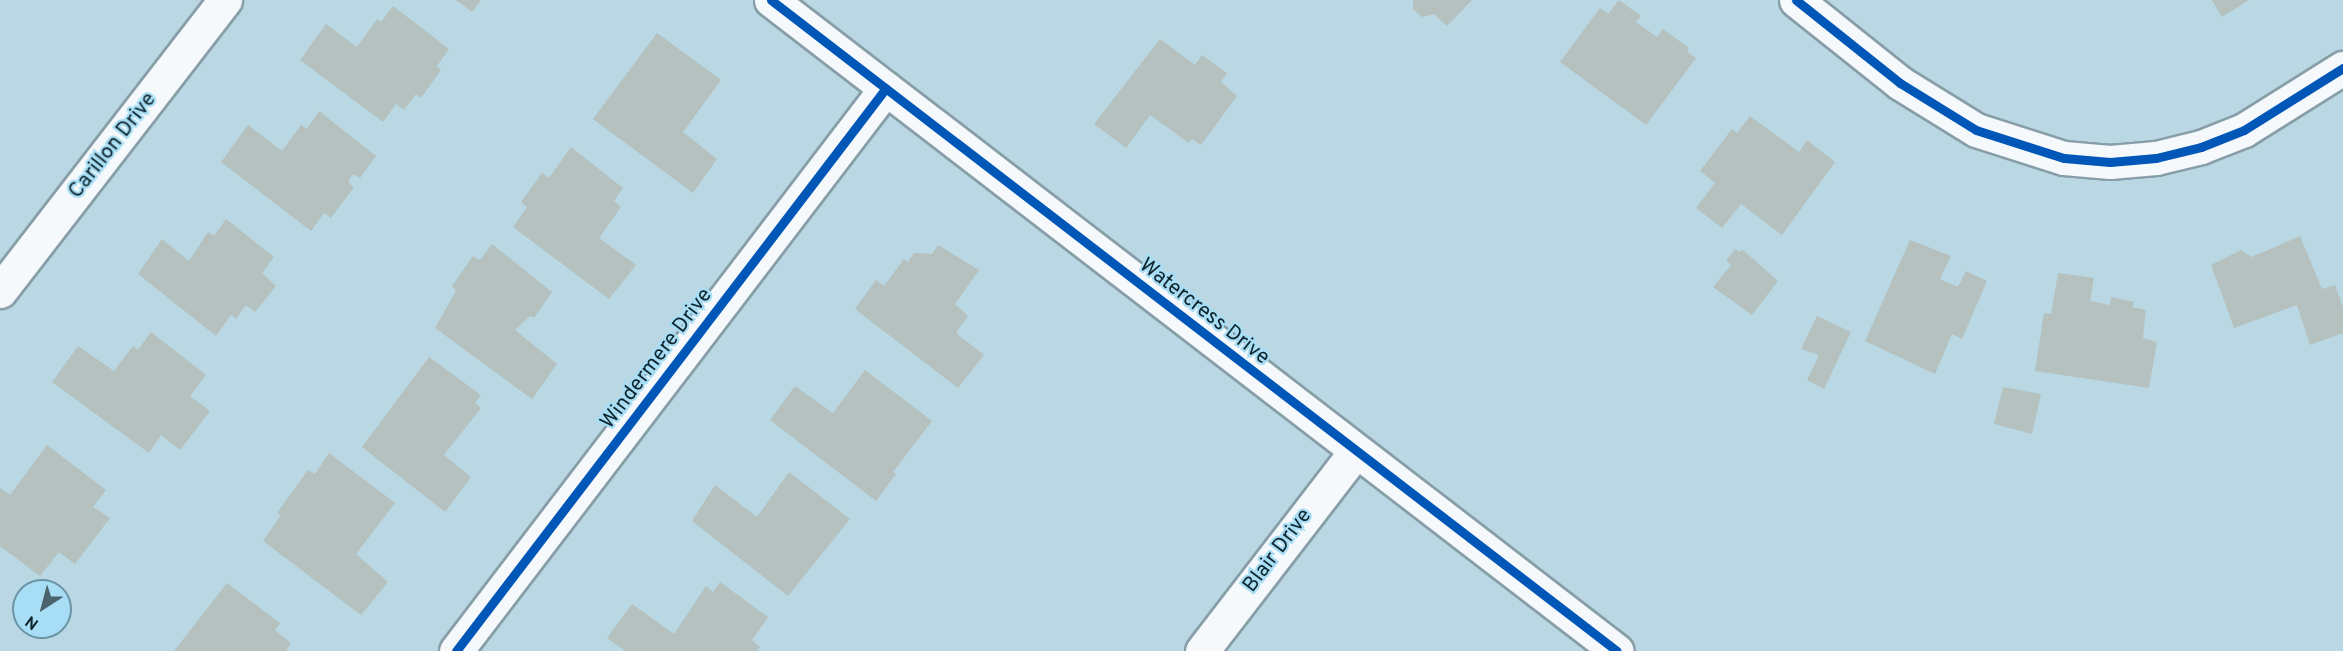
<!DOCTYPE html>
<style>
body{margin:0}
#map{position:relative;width:2343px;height:651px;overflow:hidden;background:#bad7e4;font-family:Overpass,sans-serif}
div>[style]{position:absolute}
.building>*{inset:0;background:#b4c1be}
.roads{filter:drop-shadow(2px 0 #879ea8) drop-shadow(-2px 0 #879ea8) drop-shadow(0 2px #879ea8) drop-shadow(0 -2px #879ea8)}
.minor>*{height:33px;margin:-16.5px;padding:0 16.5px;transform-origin:16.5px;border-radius:16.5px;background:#f5f9fb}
.cycleway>*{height:9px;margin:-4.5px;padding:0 4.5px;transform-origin:4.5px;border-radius:4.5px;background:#0057b8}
span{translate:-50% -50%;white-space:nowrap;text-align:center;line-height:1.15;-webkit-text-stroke:4.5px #a8def5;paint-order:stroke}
.street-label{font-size:21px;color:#0f252d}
.north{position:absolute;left:12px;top:579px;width:60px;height:60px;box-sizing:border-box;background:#a8def5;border:2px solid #6b94a5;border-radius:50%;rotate:216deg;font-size:16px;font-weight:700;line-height:24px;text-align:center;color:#0f252d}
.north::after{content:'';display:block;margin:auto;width:21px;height:27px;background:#4b636d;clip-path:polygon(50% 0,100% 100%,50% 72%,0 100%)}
</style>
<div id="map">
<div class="building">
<div style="clip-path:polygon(456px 0,481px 0,472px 12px)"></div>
<div style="clip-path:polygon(1413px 0,1472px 0,1447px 26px,1434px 14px,1422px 17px,1413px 9px)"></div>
<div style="clip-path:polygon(1619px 0,1641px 16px,1636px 22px,1657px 37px,1663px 29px,1689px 48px,1687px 52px,1696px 58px,1646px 125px,1560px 62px,1600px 8px,1608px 14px)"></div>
<div style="clip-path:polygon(2212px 0,2249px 0,2222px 17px)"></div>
<div style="clip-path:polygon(393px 6px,449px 49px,437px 66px,441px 70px,421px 98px,416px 94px,404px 110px,396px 104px,383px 122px,300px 60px,326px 24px,357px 47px,377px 19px,381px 22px)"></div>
<div style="clip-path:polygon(657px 33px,721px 80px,683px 132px,717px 159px,693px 193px,593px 119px)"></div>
<div style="clip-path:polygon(1160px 39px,1195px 65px,1202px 55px,1227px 73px,1221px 82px,1237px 96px,1201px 145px,1192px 139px,1189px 143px,1150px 115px,1126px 148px,1094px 124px)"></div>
<div style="clip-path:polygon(319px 111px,376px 156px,360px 178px,353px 174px,348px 182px,354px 187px,331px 218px,324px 213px,311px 231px,221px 162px,248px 125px,282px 151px,301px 125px,307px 129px)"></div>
<div style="clip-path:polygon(1750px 116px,1799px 152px,1807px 140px,1835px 162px,1782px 235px,1741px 204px,1722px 228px,1696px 208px,1715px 183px,1700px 171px,1732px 129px,1737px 133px)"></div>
<div style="clip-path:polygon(571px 147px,623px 188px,614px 201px,621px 207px,599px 238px,636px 265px,609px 299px,513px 227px,527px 207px,521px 202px,542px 173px,549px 178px)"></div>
<div style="clip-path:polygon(226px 219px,274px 257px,262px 273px,276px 286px,255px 312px,246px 305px,236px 319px,231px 315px,216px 336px,138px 274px,162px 239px,189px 261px,208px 232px,214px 236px)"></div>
<div style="clip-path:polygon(2300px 236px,2322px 289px,2335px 285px,2343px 307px,2343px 333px,2310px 345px,2297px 305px,2234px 328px,2211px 265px,2241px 250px,2252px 257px)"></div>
<div style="clip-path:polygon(1910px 240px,1951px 256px,1940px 279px,1958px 287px,1966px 271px,1987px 281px,1962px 339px,1952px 334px,1935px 374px,1865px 341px)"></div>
<div style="clip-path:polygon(492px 244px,552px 292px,534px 318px,530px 316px,515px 330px,557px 364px,532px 399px,435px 328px,456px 291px,452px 286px,473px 256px,480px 260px)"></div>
<div style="clip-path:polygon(938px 245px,979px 270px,955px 304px,968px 316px,956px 333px,984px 355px,958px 388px,855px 309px,876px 280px,884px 286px,904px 259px,908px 262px,914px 253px,932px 254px)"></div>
<div style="clip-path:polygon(1735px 249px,1740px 252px,1742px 249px,1778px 281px,1752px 315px,1713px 287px,1731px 265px,1726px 261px)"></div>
<div style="clip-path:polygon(2058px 273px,2094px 278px,2090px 301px,2110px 305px,2111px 297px,2134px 302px,2132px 307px,2146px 310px,2143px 338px,2157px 342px,2149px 388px,2035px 371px,2044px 313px,2051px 314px)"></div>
<div style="clip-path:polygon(1817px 316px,1851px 332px,1824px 389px,1807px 380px,1819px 355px,1801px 349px)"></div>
<div style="clip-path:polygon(151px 332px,206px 375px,190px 396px,210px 411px,180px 450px,161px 435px,149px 453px,52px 382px,78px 346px,114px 371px,133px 346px,138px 350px)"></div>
<div style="clip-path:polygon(429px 357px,481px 395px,475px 403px,481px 408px,444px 455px,471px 477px,445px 512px,362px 447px)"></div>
<div style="clip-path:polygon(865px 370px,932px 421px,893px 472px,896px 474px,876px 501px,770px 420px,795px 386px,833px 413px)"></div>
<div style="clip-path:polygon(2003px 387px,2041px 394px,2032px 434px,1994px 424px)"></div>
<div style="clip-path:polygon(47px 445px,106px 490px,93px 507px,110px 518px,75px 564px,59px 552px,40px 576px,0 546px,0 488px,10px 495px)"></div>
<div style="clip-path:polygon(329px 453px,395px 503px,356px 554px,388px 582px,361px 615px,263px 541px,281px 515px,277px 513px,308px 470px,315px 474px)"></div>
<div style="clip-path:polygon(789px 472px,850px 519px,788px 596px,692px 521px,715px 485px,757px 517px)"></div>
<div style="clip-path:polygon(720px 582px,768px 617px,752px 640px,760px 647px,757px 651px,625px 651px,607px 638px,632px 604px,674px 634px,706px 586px,713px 592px)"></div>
<div style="clip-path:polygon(227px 583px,280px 623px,275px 630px,291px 643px,286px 651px,174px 651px)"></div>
</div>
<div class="roads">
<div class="minor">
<div style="left:771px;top:0;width:1067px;rotate:37.58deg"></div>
<div style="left:1796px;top:0;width:133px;rotate:38.6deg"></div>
<div style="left:1900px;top:83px;width:89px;rotate:31.7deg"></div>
<div style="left:1976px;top:130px;width:92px;rotate:17.7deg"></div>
<div style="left:2064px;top:158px;width:46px;rotate:5deg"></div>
<div style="left:2110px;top:162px;width:46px;rotate:-5deg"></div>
<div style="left:2156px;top:158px;width:46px;rotate:-13.7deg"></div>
<div style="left:2201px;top:147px;width:46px;rotate:-21.6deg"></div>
<div style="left:2244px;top:130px;width:117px;rotate:-32.1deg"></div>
<div style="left:0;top:291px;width:368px;rotate:-52.3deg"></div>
<div style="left:456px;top:651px;width:708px;rotate:-52.63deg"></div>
<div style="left:1202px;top:651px;width:251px;rotate:-52.4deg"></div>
</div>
</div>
<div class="cycleway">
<div style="left:771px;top:0;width:1067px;rotate:37.58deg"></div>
<div style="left:1796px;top:0;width:133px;rotate:38.6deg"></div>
<div style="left:1900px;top:83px;width:89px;rotate:31.7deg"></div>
<div style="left:1976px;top:130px;width:92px;rotate:17.7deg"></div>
<div style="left:2064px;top:158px;width:46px;rotate:5deg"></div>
<div style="left:2110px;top:162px;width:46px;rotate:-5deg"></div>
<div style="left:2156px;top:158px;width:46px;rotate:-13.7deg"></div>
<div style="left:2201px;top:147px;width:46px;rotate:-21.6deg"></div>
<div style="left:2244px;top:130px;width:117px;rotate:-32.1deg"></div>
<div style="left:456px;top:651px;width:708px;rotate:-52.63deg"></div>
</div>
<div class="street-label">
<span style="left:113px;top:146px;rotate:-52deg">Carillon Drive</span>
<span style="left:1204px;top:312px;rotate:38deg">Watercress Drive</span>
<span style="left:657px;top:359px;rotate:-53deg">Windermere Drive</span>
<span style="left:1278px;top:551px;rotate:-53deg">Blair Drive</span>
</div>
<div class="north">N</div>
</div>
